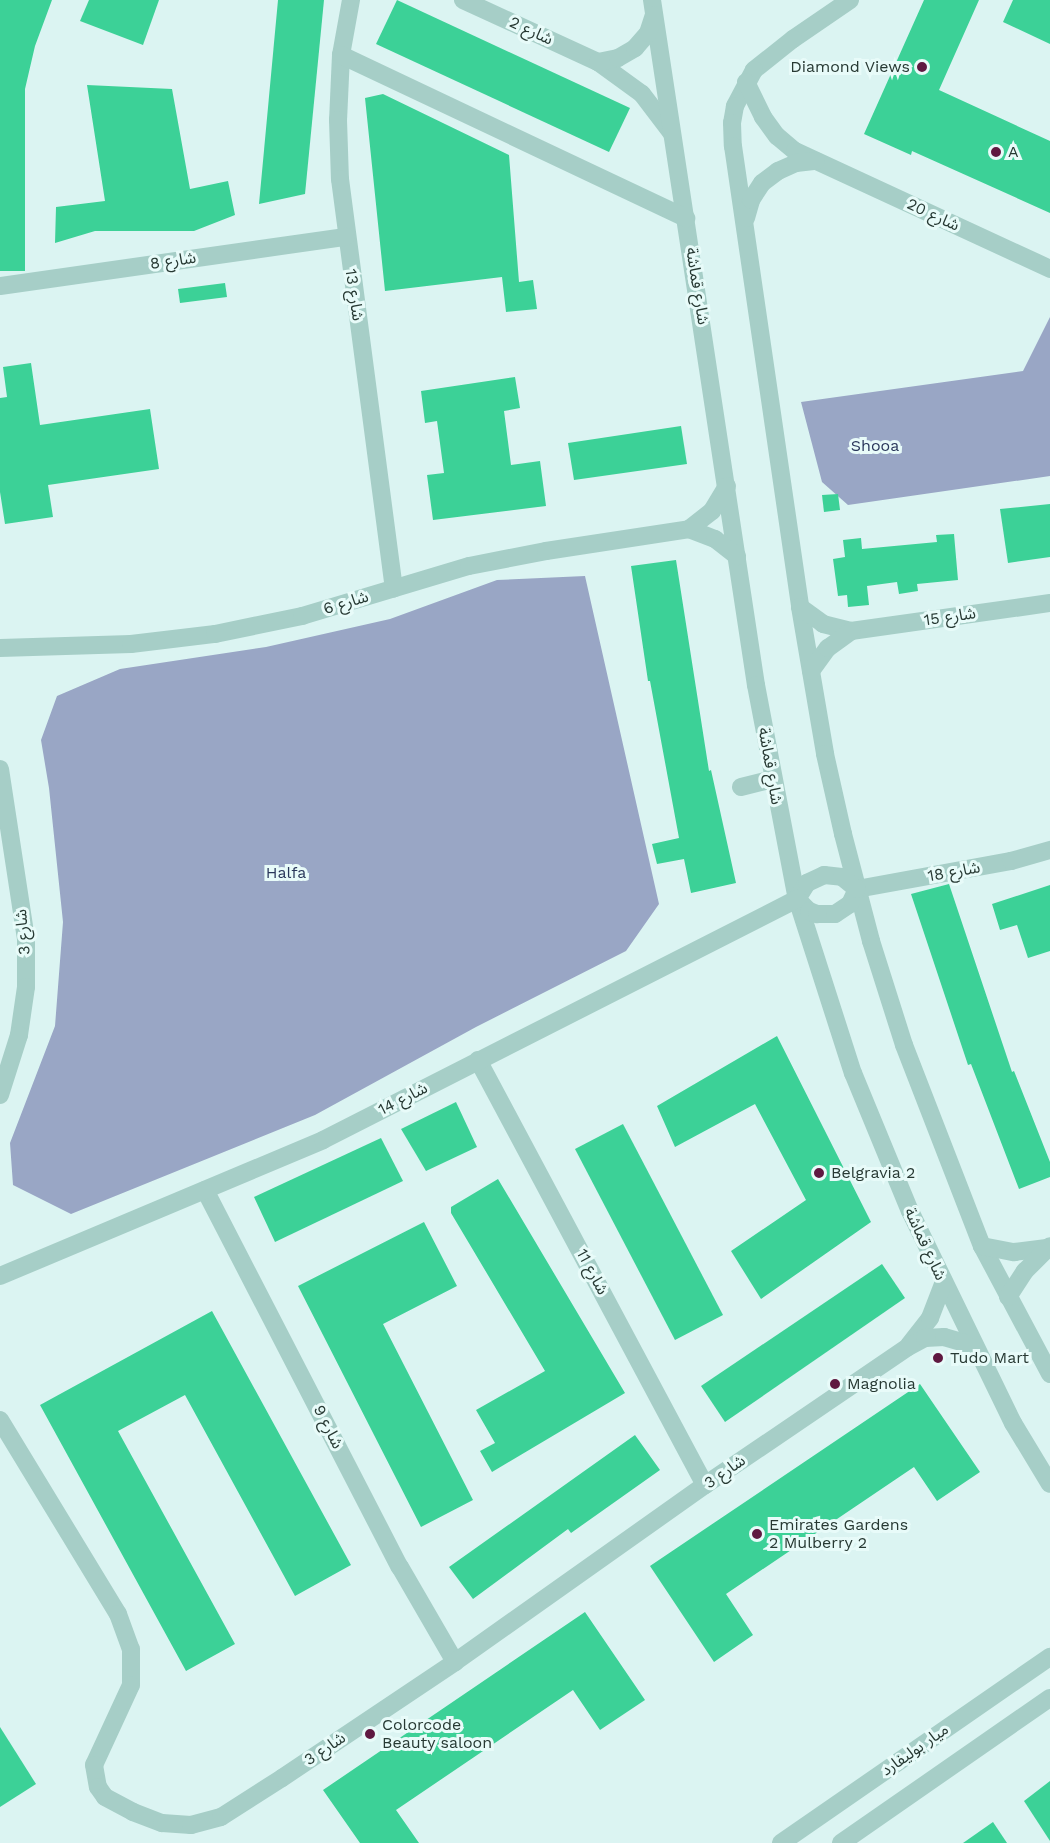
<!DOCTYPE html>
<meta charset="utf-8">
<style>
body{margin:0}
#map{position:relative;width:1050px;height:1843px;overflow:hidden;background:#dbf4f2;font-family:"Work Sans","Noto Sans Arabic",sans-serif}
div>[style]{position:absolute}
.green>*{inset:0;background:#99a6c5}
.building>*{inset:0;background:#3cd197}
.minor>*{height:18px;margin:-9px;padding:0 9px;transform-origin:9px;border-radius:9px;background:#a6cec7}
.dots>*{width:16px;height:16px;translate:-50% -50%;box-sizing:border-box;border:3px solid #e8fbf9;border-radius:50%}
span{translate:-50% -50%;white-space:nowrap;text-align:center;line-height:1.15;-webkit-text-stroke:6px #e8fbf9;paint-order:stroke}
.street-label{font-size:16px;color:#273933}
.poi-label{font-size:16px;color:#273933}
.right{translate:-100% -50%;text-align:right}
.left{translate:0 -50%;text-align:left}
.park-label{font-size:16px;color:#29365a}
</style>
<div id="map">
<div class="green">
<div style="clip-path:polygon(1050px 317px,1050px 476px,848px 505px,822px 482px,801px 402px,1023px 371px)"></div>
<div style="clip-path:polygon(585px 576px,659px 904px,626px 951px,476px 1027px,315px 1115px,71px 1214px,13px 1185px,10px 1143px,55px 1026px,63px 922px,49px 788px,41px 740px,57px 696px,120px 669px,266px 647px,390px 619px,497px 580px)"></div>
</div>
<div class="building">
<div style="clip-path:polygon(0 0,52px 0,35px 46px,25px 89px,25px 271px,0 271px)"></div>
<div style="clip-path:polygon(89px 0,159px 0,143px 45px,80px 21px)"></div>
<div style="clip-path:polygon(278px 0,324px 0,305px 194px,259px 204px)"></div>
<div style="clip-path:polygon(397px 0,630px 108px,609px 152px,376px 44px)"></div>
<div style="clip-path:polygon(924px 0,979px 0,939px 90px,1050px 141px,1050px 213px,912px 151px,911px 155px,864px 134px)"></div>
<div style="clip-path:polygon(1013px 0,1050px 0,1050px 44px,1003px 22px)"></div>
<div style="clip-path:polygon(87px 85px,172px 89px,190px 189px,228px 181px,235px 215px,194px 231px,95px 231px,55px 243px,56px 207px,105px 201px)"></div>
<div style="clip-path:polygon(383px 94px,509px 155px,519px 282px,533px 280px,537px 309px,506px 312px,502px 277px,385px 291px,365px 98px)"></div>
<div style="clip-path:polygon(225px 283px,227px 297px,180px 303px,178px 289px)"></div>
<div style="clip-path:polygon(31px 363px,40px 425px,150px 409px,159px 469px,48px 485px,53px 517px,5px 524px,0 492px,0 398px,7px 397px,3px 367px)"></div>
<div style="clip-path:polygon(515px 377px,520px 408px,504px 411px,511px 465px,540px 461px,546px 506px,433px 520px,427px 475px,444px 473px,437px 421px,425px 423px,421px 391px)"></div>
<div style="clip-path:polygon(681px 426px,687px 464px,574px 480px,568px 443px)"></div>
<div style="clip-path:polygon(838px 494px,840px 510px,824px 512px,822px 495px)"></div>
<div style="clip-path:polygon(1050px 504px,1050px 557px,1008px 563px,1000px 509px)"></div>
<div style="clip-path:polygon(954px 534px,958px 580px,917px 584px,918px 591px,899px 594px,897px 582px,867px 586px,869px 605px,848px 607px,847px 595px,838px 596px,833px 559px,845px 557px,843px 540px,861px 538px,862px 549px,937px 542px,936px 535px)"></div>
<div style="clip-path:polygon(676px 560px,709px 771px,711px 770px,736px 883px,691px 893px,684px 859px,657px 864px,652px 844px,679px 838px,650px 681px,648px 681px,631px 566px)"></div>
<div style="clip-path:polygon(949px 884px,1012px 1072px,1014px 1071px,1050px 1162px,1050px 1177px,1019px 1189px,971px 1064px,968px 1065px,911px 894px)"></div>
<div style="clip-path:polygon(1050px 885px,1050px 951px,1028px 958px,1017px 925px,1000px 930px,992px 904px)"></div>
<div style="clip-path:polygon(777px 1036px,871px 1222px,761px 1299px,731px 1251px,806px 1200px,755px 1104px,675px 1147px,657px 1106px)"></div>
<div style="clip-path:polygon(456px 1102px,477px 1147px,426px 1171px,401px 1129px)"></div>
<div style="clip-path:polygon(623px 1124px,723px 1315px,675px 1340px,575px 1149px)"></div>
<div style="clip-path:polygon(381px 1138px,403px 1181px,275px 1242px,254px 1197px)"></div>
<div style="clip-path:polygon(498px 1179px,625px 1393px,492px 1472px,480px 1451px,495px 1443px,476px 1410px,545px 1371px,451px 1213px,451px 1207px)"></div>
<div style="clip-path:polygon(424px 1222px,457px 1286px,383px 1324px,473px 1500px,421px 1527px,298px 1286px)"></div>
<div style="clip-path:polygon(882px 1264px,905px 1298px,725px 1422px,701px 1386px)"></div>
<div style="clip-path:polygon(212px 1311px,351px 1565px,295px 1596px,185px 1395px,118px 1431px,235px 1644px,186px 1671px,40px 1405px)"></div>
<div style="clip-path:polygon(920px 1384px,980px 1472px,937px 1501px,914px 1467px,726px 1594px,753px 1635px,714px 1662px,650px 1566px)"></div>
<div style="clip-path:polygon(635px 1435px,660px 1470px,571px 1533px,568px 1529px,473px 1599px,449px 1567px)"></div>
<div style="clip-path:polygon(585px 1612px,645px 1700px,600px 1730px,573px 1690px,396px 1810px,419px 1843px,360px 1843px,323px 1790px)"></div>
<div style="clip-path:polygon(0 1727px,36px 1784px,0 1807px)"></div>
<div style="clip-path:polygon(1050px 1781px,1050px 1841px,1024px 1801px)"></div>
<div style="clip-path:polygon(993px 1822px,1007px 1843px,963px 1843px)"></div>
</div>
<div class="minor">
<div style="left:351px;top:0;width:56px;rotate:100.3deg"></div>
<div style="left:341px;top:55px;width:65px;rotate:92.6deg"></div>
<div style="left:338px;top:120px;width:59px;rotate:88.1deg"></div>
<div style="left:340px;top:179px;width:413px;rotate:82.5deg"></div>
<div style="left:463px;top:0;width:149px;rotate:24.7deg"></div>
<div style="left:598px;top:62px;width:54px;rotate:36deg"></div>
<div style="left:642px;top:94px;width:48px;rotate:52.7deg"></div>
<div style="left:652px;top:0;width:693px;rotate:81.37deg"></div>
<div style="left:756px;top:685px;width:218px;rotate:79.2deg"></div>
<div style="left:797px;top:899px;width:183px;rotate:72.2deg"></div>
<div style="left:853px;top:1073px;width:149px;rotate:67.6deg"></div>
<div style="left:910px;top:1211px;width:236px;rotate:64.1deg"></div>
<div style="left:1013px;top:1423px;width:71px;rotate:58.8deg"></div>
<div style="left:850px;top:0;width:69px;rotate:145.6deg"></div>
<div style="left:793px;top:39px;width:50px;rotate:141.5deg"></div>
<div style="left:754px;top:70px;width:41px;rotate:117.8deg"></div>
<div style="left:735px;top:106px;width:17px;rotate:100deg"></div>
<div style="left:732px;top:123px;width:23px;rotate:88deg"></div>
<div style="left:733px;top:146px;width:466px;rotate:81.7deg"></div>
<div style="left:800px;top:607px;width:149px;rotate:80.3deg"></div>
<div style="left:825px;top:754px;width:82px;rotate:77.3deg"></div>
<div style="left:843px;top:834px;width:111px;rotate:75.3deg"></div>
<div style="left:871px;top:941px;width:109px;rotate:72.4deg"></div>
<div style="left:904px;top:1045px;width:216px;rotate:68.8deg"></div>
<div style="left:982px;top:1246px;width:145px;rotate:62deg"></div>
<div style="left:341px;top:55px;width:382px;rotate:25.3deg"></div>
<div style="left:598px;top:62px;width:20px;rotate:-11deg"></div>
<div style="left:618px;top:58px;width:20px;rotate:-30deg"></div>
<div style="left:635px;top:48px;width:20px;rotate:-49deg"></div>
<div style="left:648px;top:33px;width:19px;rotate:-72deg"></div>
<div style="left:746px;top:82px;width:39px;rotate:64deg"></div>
<div style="left:763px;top:117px;width:24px;rotate:54deg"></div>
<div style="left:777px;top:136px;width:23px;rotate:40deg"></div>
<div style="left:795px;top:151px;width:281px;rotate:24.8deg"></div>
<div style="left:746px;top:218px;width:19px;rotate:-74deg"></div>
<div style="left:751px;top:200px;width:20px;rotate:-57deg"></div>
<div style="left:762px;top:183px;width:20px;rotate:-37deg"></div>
<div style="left:778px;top:171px;width:20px;rotate:-24deg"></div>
<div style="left:796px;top:163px;width:20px;rotate:-6deg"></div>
<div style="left:0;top:286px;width:349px;rotate:-8.1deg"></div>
<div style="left:689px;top:529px;width:28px;rotate:21deg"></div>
<div style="left:715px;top:539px;width:28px;rotate:38deg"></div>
<div style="left:800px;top:607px;width:29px;rotate:36deg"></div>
<div style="left:823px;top:624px;width:29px;rotate:14deg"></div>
<div style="left:851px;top:631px;width:201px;rotate:-8deg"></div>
<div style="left:0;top:648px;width:131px;rotate:-1.7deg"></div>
<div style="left:131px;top:644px;width:85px;rotate:-6.8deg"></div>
<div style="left:215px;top:634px;width:89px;rotate:-11.7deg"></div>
<div style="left:302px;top:616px;width:174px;rotate:-16.7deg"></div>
<div style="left:469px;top:566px;width:78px;rotate:-11deg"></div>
<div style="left:546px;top:551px;width:145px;rotate:-8.7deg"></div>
<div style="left:689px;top:529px;width:29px;rotate:-38deg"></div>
<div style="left:712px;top:511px;width:29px;rotate:-59deg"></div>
<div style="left:811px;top:671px;width:29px;rotate:-54deg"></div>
<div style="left:828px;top:648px;width:29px;rotate:-36deg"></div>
<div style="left:0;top:769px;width:171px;rotate:81.3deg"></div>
<div style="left:26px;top:938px;width:49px;rotate:90deg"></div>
<div style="left:26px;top:987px;width:49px;rotate:98.3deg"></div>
<div style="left:19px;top:1035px;width:63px;rotate:107.6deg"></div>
<div style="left:741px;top:787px;width:33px;rotate:-14deg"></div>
<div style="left:857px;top:889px;width:157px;rotate:-10.3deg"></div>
<div style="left:1011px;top:861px;width:41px;rotate:-15.8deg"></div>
<div style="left:797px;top:899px;width:17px;rotate:45deg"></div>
<div style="left:809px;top:911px;width:9px;rotate:21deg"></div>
<div style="left:817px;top:914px;width:18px"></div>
<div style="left:835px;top:914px;width:18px;rotate:-34deg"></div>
<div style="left:850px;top:904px;width:17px;rotate:-65deg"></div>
<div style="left:797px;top:899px;width:19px;rotate:-58deg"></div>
<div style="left:807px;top:883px;width:19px;rotate:-25deg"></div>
<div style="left:824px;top:875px;width:18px;rotate:6deg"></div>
<div style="left:842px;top:877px;width:19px;rotate:39deg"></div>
<div style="left:478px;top:1060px;width:482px;rotate:61.9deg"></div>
<div style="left:205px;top:1190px;width:424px;rotate:62.7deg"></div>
<div style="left:400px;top:1567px;width:110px;rotate:59.9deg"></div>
<div style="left:982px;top:1246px;width:33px;rotate:11deg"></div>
<div style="left:1014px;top:1252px;width:33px;rotate:-7deg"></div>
<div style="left:0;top:1276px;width:350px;rotate:-22.8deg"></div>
<div style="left:323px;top:1140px;width:532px;rotate:-26.95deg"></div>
<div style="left:1008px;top:1297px;width:31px;rotate:-57deg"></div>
<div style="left:1025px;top:1271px;width:35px;rotate:-45deg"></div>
<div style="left:909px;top:1345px;width:34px;rotate:-52deg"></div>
<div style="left:930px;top:1318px;width:36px;rotate:-69deg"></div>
<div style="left:0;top:1420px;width:227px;rotate:58.7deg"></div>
<div style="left:118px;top:1614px;width:37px;rotate:70deg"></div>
<div style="left:131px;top:1649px;width:36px;rotate:90deg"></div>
<div style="left:131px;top:1685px;width:88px;rotate:114.8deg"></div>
<div style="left:94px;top:1765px;width:22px;rotate:80deg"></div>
<div style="left:98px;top:1787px;width:12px;rotate:55deg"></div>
<div style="left:105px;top:1797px;width:32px;rotate:28deg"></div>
<div style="left:133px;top:1812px;width:31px;rotate:21deg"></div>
<div style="left:162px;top:1823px;width:29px;rotate:4deg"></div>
<div style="left:191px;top:1825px;width:31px;rotate:-15deg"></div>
<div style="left:221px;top:1817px;width:72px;rotate:-32.6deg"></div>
<div style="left:282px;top:1778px;width:208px;rotate:-33.8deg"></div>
<div style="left:455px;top:1662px;width:306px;rotate:-35.3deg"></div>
<div style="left:705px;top:1485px;width:245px;rotate:-34.2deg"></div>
<div style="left:908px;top:1347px;width:19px;rotate:-28deg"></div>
<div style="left:925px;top:1338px;width:19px;rotate:-3deg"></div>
<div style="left:944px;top:1337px;width:19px;rotate:16deg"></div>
<div style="left:962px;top:1342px;width:19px;rotate:36deg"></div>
<div style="left:781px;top:1843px;width:327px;rotate:-34.7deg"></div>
<div style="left:841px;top:1843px;width:254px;rotate:-34.8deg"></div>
</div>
<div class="dots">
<div style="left:922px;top:67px;background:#5f1941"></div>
<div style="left:996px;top:152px;background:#5f1941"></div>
<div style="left:819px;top:1173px;background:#5f1941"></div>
<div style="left:938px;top:1358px;background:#5f1941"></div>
<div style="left:835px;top:1384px;background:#5f1941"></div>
<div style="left:757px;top:1534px;background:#5f1941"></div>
<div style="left:370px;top:1734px;background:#5f1941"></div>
</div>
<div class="street-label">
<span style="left:531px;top:31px;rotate:25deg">شارع 2</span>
<span style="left:933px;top:215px;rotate:25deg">شارع 20</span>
<span style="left:173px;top:261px;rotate:-8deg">شارع 8</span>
<span style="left:697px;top:286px;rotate:81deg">شارع قماشة</span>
<span style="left:354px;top:295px;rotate:82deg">شارع 13</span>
<span style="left:346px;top:603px;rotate:-17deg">شارع 6</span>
<span style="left:950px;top:617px;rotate:-8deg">شارع 15</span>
<span style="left:770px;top:766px;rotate:80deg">شارع قماشة</span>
<span style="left:954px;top:872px;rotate:-10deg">شارع 18</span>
<span style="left:23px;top:932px;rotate:-95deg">شارع 3</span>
<span style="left:403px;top:1099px;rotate:-27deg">شارع 14</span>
<span style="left:925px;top:1244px;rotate:65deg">شارع قماشة</span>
<span style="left:592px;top:1272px;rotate:62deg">شارع 11</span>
<span style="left:328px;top:1427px;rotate:63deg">شارع 9</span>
<span style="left:725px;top:1472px;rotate:-35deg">شارع 3</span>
<span style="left:325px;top:1749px;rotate:-34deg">شارع 3</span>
<span style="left:915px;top:1750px;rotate:-35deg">ميار بوليفارد</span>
</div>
<div class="poi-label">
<span class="right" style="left:910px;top:67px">Diamond Views</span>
<span class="left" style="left:1008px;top:152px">A</span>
<span class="left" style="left:831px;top:1173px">Belgravia 2</span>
<span class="left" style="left:950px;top:1358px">Tudo Mart</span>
<span class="left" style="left:847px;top:1384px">Magnolia</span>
<span class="left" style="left:769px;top:1534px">Emirates Gardens<br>2 Mulberry 2</span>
<span class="left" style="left:382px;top:1734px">Colorcode<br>Beauty saloon</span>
</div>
<div class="park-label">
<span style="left:875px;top:446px">Shooa</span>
<span style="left:286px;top:873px">Halfa</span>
</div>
</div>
